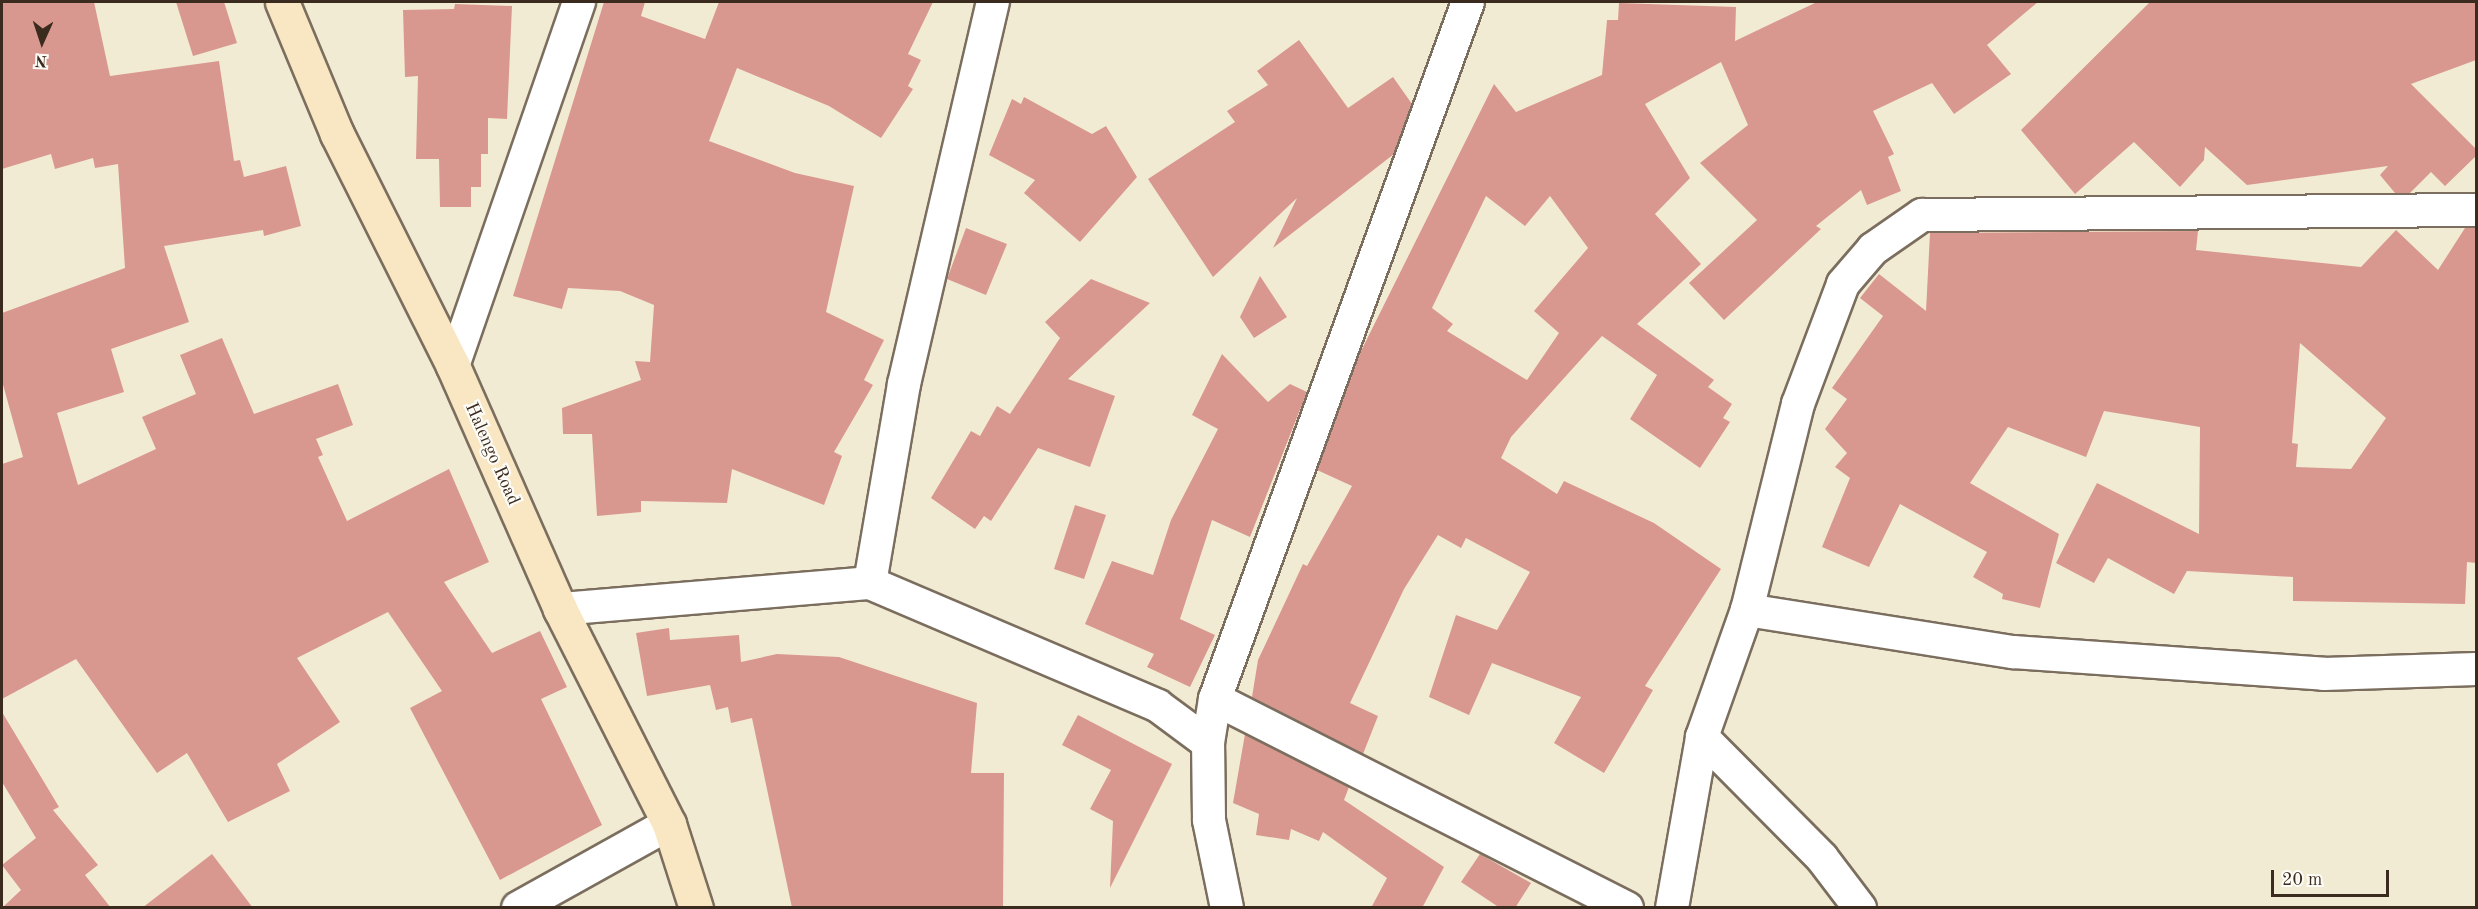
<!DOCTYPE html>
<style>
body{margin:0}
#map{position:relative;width:2478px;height:909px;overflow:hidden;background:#f2ebd4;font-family:"Old Standard TT",serif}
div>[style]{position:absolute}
.building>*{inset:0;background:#d9988f}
.roads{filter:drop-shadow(2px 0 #7b6e5e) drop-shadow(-2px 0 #7b6e5e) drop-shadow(0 2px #7b6e5e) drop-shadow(0 -2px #7b6e5e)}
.street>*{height:32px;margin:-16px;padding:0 16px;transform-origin:16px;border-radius:16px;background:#fff}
.secondary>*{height:33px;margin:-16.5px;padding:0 16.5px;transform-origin:16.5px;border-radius:16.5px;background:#f9e7c3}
span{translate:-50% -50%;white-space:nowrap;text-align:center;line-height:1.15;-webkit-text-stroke:4.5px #fdfcf7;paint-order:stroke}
.street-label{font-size:18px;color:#3b2a1e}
.frame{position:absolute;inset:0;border:3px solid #3b2a1e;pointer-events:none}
.north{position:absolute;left:12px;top:12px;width:60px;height:60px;-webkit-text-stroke:4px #fdfcf7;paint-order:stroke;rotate:183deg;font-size:16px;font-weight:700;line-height:24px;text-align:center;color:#3b2a1e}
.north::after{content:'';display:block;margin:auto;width:21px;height:27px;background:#3b2a1e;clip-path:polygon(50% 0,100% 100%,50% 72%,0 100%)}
.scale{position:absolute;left:2271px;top:870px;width:118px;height:27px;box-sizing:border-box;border:3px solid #3b2a1e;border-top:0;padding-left:8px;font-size:18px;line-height:21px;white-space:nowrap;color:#3b2a1e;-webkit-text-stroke:4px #fdfcf7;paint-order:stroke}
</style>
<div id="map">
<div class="building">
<div style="clip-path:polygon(2px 2px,94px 2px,110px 76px,219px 61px,234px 161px,240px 160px,244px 177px,286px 166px,301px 226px,264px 236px,263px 230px,164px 246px,189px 322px,111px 349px,124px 392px,57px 413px,78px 485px,156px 449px,142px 417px,196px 394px,180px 355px,222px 338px,254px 414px,338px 384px,353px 425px,316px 439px,323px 455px,318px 457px,347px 521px,449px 469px,489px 562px,444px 582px,492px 653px,540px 631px,567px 687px,541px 699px,602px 825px,500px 880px,410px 708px,442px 691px,388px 612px,297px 658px,340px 722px,277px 764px,290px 791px,228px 822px,187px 753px,157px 773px,76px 659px,2px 699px,2px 464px,23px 457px,2px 381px,2px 313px,125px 268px,118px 164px,95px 168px,93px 158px,55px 169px,51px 154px,2px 169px)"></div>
<div style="clip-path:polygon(176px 2px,224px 2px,237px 43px,193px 56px)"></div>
<div style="clip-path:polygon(604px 2px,645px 2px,641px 16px,705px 39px,719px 2px,933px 2px,908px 54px,921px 60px,908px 86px,913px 89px,881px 138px,829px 106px,737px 68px,709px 141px,795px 173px,854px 186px,826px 312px,884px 340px,864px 380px,873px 385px,834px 452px,842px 456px,824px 505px,732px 469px,727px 503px,641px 501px,641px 512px,597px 516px,592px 434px,563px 434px,562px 408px,641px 380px,635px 361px,650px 362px,654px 305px,620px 291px,568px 288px,562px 309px,513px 296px)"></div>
<div style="clip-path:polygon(evenodd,1817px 2px,2038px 2px,1987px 45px,2011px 74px,1954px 114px,1932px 83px,1873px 111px,1894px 154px,1888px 157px,1901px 191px,1867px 205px,1861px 190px,1816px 226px,1821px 229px,1724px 320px,1689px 283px,1757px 220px,1700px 163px,1748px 125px,1721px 62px,1645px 104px,1690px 178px,1655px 214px,1701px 264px,1637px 324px,1714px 380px,1708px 387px,1732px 404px,1723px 418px,1730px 422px,1700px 468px,1630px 419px,1657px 375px,1602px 336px,1511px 437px,1501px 458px,1557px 494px,1564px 481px,1654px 523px,1721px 569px,1645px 686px,1653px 690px,1604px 773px,1554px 743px,1581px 697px,1492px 663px,1469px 715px,1429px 697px,1456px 615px,1497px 630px,1530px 572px,1466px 538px,1461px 548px,1438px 535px,1404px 589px,1350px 703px,1378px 716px,1363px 754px,1252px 697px,1258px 660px,1303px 564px,1307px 566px,1352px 486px,1317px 470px,1361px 351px,1494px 84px,1516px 112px,1602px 75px,1607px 20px,1618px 20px,1619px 3px,1736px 7px,1735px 41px,1817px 2px,1486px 196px,1525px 226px,1550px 196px,1588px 248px,1534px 311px,1559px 333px,1527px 380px,1447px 331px,1453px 324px,1432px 308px,1486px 196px)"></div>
<div style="clip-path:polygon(2150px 2px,2476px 2px,2476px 60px,2411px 84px,2476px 149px,2476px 156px,2445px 186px,2431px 172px,2410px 193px,2395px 193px,2380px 175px,2388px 166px,2247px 185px,2205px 147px,2204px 160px,2180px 187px,2134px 142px,2075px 194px,2021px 130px)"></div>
<div style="clip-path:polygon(455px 4px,512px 6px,507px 119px,488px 118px,488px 154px,481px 154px,481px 187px,471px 187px,471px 207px,440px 207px,439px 159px,416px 159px,418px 76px,405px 77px,403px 10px,454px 9px)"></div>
<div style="clip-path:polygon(1299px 40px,1348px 108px,1393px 77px,1412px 104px,1394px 154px,1273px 248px,1297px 198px,1213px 277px,1148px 179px,1235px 122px,1227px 111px,1268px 85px,1257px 71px)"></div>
<div style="clip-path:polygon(1024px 97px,1092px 134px,1106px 126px,1137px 177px,1080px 242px,1024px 193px,1035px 180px,989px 155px,1012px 99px,1021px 104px)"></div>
<div style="clip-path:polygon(966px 228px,1007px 244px,986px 295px,947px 279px)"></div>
<div style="clip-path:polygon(evenodd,2465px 228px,2476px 228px,2476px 563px,2467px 562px,2465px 604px,2293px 601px,2293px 577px,2187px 571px,2174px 594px,2108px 558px,2094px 583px,2056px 563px,2097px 483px,2199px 534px,2200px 427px,2104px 411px,2086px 457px,2008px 427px,1970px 483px,2059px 534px,2040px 608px,2002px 599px,2003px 594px,1973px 577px,1987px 552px,1900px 504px,1869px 567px,1822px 547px,1850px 478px,1835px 467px,1847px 453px,1825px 429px,1847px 399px,1832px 388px,1883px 316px,1860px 298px,1879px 274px,1926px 311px,1930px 233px,2198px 231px,2196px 250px,2361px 267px,2396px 230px,2438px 270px,2465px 228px,2300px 343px,2386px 418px,2351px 469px,2296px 467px,2298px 444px,2292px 443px,2300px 343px)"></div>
<div style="clip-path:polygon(1260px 276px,1287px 317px,1254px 338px,1240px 317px)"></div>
<div style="clip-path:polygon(1091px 279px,1150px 303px,1068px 379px,1115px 396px,1090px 467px,1038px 448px,991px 521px,984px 516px,975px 529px,931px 498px,971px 431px,980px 436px,997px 406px,1010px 414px,1060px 338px,1045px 322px)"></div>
<div style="clip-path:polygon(1222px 354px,1268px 402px,1290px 384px,1307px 392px,1250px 537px,1212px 520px,1180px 619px,1215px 635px,1190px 687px,1147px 667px,1154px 654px,1085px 624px,1112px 561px,1153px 575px,1171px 520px,1218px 429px,1192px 415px)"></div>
<div style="clip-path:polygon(1075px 505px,1106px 515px,1084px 579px,1054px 569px)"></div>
<div style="clip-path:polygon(669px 628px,670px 640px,739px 635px,741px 662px,777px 654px,839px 657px,977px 703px,971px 773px,1004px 773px,1003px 908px,792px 908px,752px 718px,731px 723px,728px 707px,716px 710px,710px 685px,647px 696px,636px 633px)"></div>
<div style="clip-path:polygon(2px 712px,59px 807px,53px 810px,98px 865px,85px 875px,111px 908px,2px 908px,21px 890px,2px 865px,36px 838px,2px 782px)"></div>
<div style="clip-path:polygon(1078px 715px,1172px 764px,1110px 888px,1113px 821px,1090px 809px,1111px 770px,1062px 745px)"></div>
<div style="clip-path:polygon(1245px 734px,1349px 787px,1344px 800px,1444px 867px,1422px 908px,1371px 908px,1387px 878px,1323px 832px,1319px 841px,1291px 829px,1289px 840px,1256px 835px,1259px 814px,1233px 803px)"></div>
<div style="clip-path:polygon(212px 854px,253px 908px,142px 908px)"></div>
<div style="clip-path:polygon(1480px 854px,1531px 883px,1515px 908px,1500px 908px,1461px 882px)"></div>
</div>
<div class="roads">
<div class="street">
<div style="left:453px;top:366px;width:385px;rotate:-70.9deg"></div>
<div style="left:870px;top:583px;width:202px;rotate:-80.3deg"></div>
<div style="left:904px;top:384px;width:392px;rotate:-76.9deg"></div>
<div style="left:560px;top:609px;width:311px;rotate:-4.8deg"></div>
<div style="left:870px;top:583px;width:313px;rotate:23.1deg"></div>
<div style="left:1158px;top:706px;width:62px;rotate:36.5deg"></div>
<div style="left:1747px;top:610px;width:269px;rotate:9deg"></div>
<div style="left:2013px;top:652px;width:312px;rotate:4deg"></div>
<div style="left:2324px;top:674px;width:152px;rotate:-1.9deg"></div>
<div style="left:1215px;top:699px;width:462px;rotate:26.9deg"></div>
<div style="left:1702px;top:737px;width:170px;rotate:45.2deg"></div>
<div style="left:1822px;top:858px;width:63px;rotate:52.8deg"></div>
<div style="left:518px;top:908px;width:173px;rotate:-29.1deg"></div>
<div style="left:1227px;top:908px;width:90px;rotate:-101.6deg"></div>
<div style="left:1209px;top:820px;width:77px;rotate:-90.7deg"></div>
<div style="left:1208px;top:743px;width:45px;rotate:-81deg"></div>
<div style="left:1215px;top:699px;width:741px;rotate:-70.05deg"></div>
<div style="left:1672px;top:908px;width:174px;rotate:-80deg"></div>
<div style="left:1702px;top:737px;width:135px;rotate:-70.5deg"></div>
<div style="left:1747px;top:610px;width:212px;rotate:-76.1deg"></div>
<div style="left:1798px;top:404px;width:128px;rotate:-69.4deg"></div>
<div style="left:1843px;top:284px;width:46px;rotate:-49.4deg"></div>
<div style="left:1873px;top:249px;width:60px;rotate:-34.8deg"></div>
<div style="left:1922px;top:215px;width:554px;rotate:-0.52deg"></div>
</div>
<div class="secondary">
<div style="left:282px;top:2px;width:143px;rotate:67.4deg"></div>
<div style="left:337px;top:134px;width:259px;rotate:63.4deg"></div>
<div style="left:453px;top:366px;width:266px;rotate:66.2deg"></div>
<div style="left:560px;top:609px;width:241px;rotate:63.1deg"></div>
<div style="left:669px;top:824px;width:88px;rotate:72.2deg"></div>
</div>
</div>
<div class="street-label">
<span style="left:492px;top:454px;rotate:66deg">Halengo Road</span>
</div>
<div class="frame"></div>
<div class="north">N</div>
<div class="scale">20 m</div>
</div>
